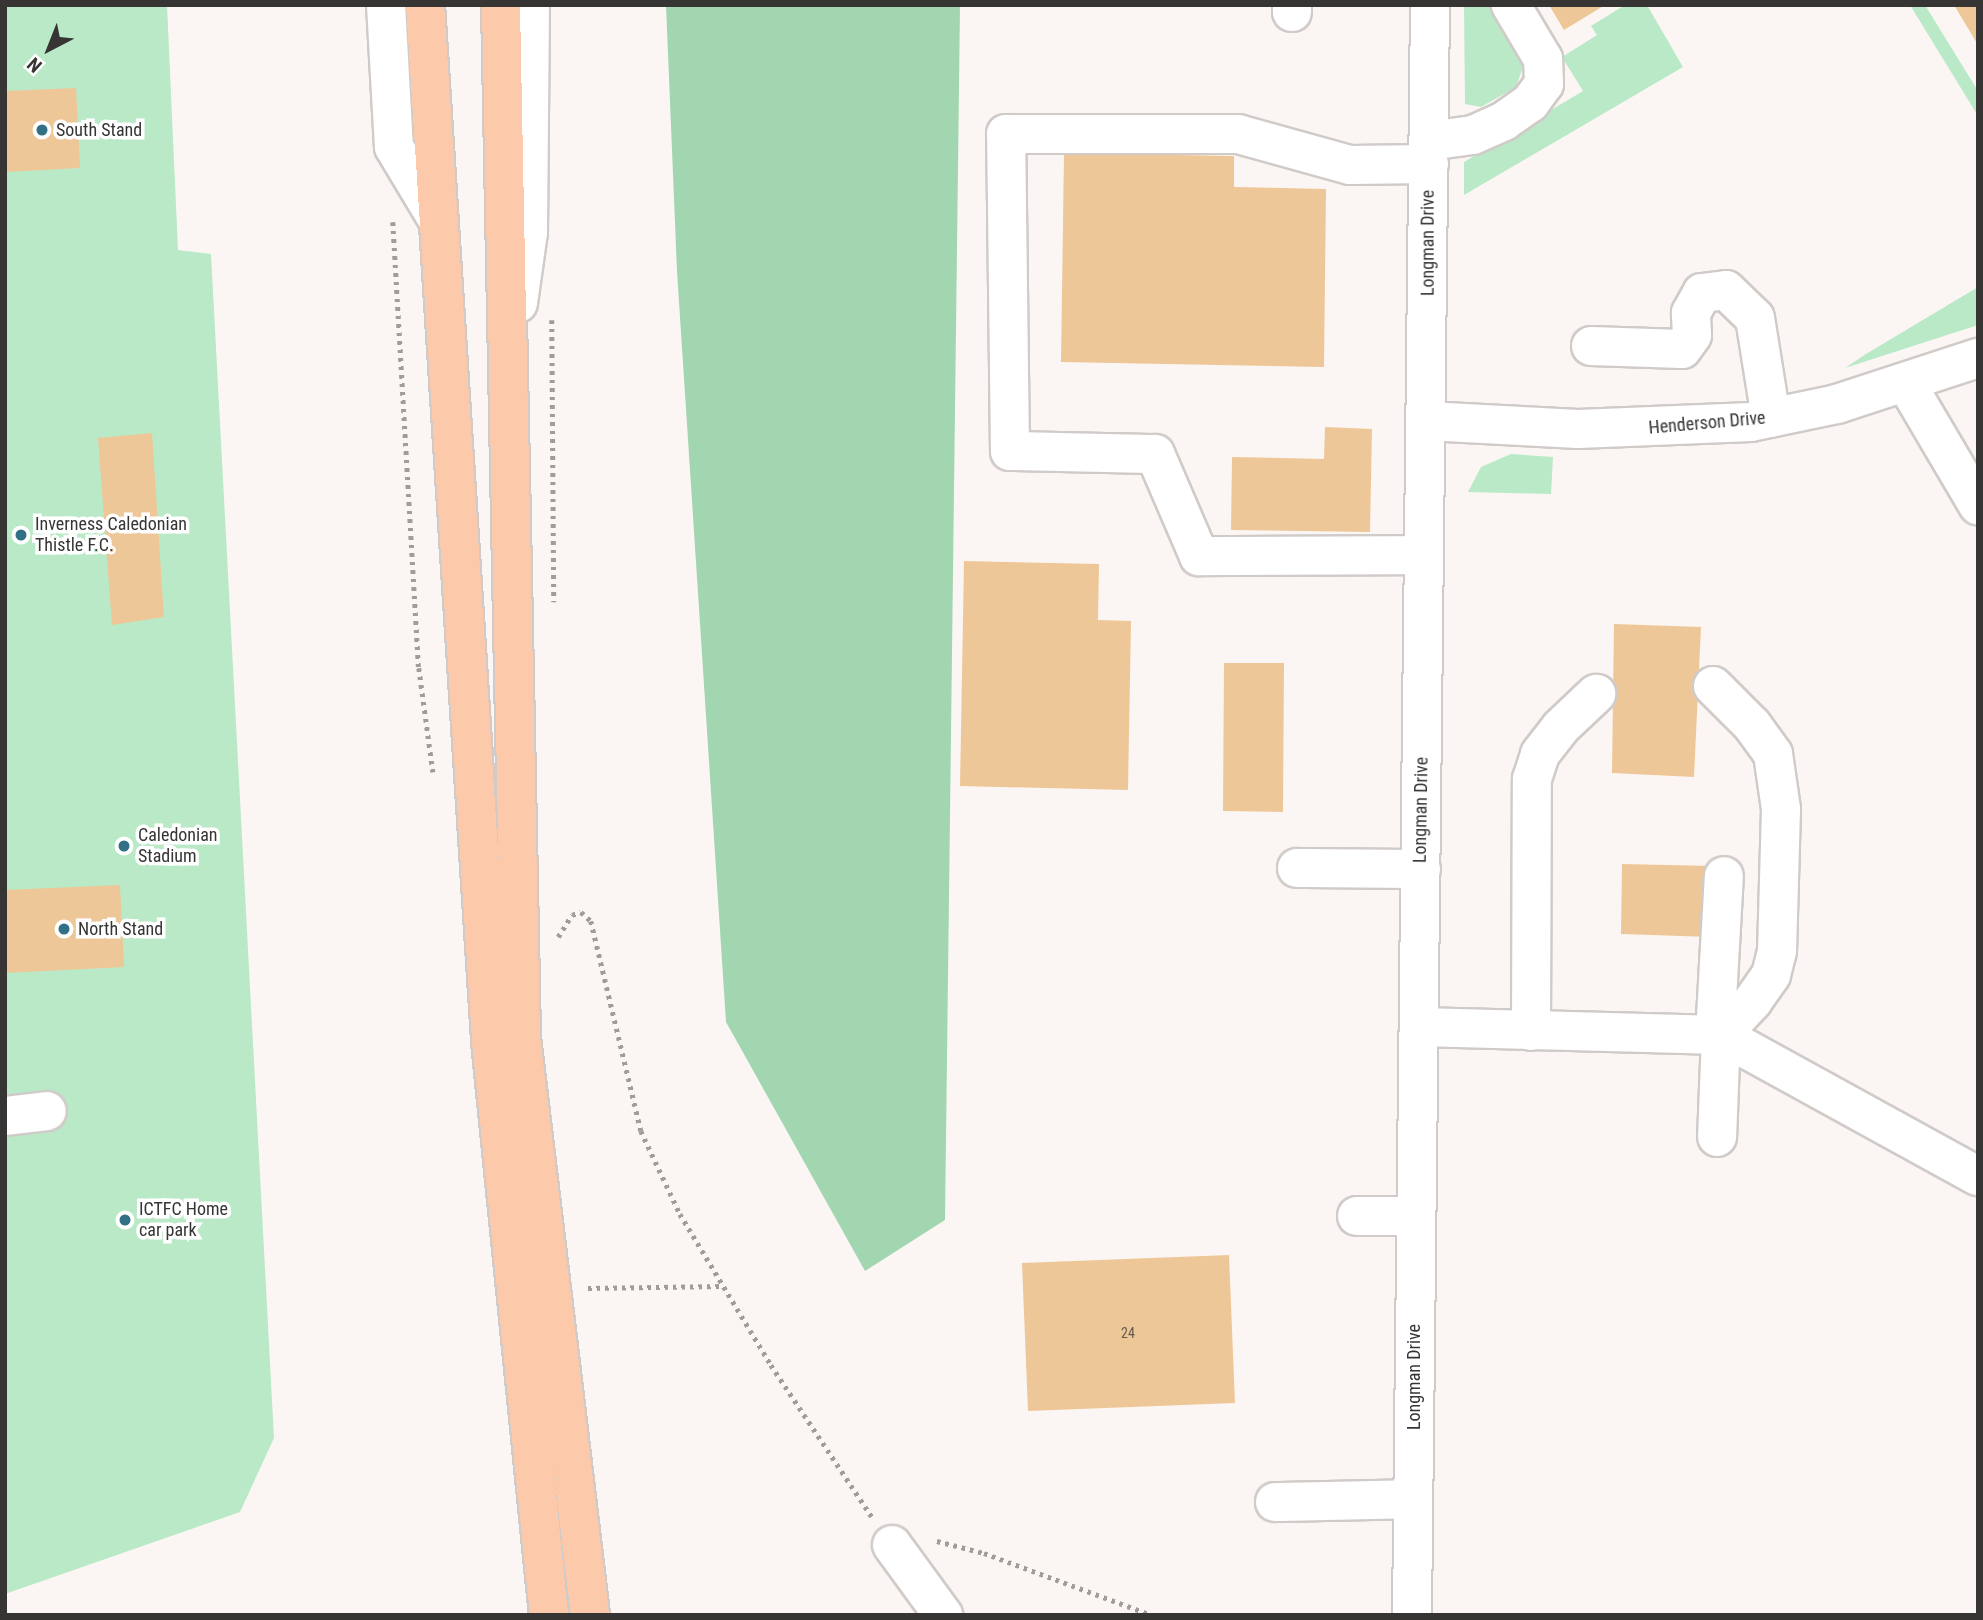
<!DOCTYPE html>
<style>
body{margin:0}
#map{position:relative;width:1983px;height:1620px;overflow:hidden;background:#fbf6f3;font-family:"Roboto Condensed",sans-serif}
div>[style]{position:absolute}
.green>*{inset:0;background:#b9e9c7}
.forest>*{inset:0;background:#a1d6b1}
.building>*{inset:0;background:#eec798}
.path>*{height:4.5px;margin-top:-2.25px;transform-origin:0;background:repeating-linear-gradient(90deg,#a09c9a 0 3.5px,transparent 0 8.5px)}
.roads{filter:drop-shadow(2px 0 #d0cbc8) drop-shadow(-2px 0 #d0cbc8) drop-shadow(0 2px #d0cbc8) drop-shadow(0 -2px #d0cbc8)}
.minor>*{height:38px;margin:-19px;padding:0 19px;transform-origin:19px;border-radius:19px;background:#fff}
.highway>*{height:38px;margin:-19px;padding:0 19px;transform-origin:19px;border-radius:19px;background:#fccaab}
.dots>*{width:19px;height:19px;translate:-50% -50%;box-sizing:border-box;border:4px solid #fff;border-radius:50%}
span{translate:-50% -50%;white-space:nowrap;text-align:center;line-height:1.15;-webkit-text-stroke:7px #fff;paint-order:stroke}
.number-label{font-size:14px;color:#655a4d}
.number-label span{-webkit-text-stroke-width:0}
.poi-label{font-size:18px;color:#373534}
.left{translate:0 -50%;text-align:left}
.street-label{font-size:18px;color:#373534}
.frame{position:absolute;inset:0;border:7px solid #373534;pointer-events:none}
.north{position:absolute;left:14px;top:14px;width:70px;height:70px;-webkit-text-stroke:5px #fff;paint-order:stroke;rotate:222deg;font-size:19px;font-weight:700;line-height:28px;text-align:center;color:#373534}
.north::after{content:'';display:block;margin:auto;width:24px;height:32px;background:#373534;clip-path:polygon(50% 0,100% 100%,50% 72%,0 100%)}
</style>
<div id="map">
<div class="green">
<div style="clip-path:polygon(5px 5px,167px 5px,178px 250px,211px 254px,274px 1438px,240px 1512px,5px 1594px)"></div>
<div style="clip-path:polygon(1464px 5px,1495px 5px,1523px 67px,1516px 87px,1481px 107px,1465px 104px)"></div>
<div style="clip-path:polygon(1625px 5px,1647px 5px,1683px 67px,1464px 195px,1464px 162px,1583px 91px,1562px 57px,1597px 35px,1591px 26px)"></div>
<div style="clip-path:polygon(1910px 5px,1925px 5px,1978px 91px,1978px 116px)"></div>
<div style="clip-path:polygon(1978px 287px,1978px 325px,1845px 368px,1866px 354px)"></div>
<div style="clip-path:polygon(1511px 454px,1553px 457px,1551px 494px,1468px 492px,1481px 467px)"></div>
</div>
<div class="forest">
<div style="clip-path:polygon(666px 5px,960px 5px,945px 1220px,865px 1271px,726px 1022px,677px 271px)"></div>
</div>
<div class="building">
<div style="clip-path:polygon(1549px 5px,1605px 5px,1564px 30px)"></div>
<div style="clip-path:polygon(1954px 5px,1978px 5px,1978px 45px)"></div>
<div style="clip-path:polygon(76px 88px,80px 168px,5px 172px,5px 91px)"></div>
<div style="clip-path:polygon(1064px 153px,1234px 156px,1234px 187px,1326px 189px,1324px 367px,1061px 362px)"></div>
<div style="clip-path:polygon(1325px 427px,1372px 429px,1370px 532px,1231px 530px,1232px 457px,1324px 459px)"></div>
<div style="clip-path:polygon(152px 433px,164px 617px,112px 625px,98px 438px)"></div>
<div style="clip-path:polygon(964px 561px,1099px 564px,1098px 620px,1131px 621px,1128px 790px,960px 786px)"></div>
<div style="clip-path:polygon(1614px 624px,1701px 627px,1694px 777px,1612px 773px)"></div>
<div style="clip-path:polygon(1224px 663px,1284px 663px,1283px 812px,1223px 811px)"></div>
<div style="clip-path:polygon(1622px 864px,1713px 866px,1711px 937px,1621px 934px)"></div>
<div style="clip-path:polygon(120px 885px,124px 967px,5px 973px,5px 890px)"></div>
<div style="clip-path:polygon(1229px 1255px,1235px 1403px,1028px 1411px,1022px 1263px)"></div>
</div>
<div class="path">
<div style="left:393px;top:222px;width:447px;rotate:86.7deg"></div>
<div style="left:419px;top:668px;width:105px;rotate:82.3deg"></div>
<div style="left:552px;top:320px;width:282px;rotate:89.6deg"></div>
<div style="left:558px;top:937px;width:26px;rotate:-58deg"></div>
<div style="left:572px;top:915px;width:9px;rotate:-18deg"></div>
<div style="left:581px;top:912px;width:13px;rotate:42deg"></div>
<div style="left:591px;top:921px;width:216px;rotate:76.6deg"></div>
<div style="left:641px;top:1131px;width:92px;rotate:64.8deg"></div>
<div style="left:680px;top:1214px;width:176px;rotate:58.9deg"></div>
<div style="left:771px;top:1365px;width:182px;rotate:56.4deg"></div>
<div style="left:588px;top:1288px;width:135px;rotate:-0.8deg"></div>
<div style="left:937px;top:1541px;width:49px;rotate:14.3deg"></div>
<div style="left:984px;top:1553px;width:179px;rotate:20.3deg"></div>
</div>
<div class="roads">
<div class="minor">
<div style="left:386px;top:5px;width:142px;rotate:86.8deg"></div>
<div style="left:394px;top:147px;width:87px;rotate:59deg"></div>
<div style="left:1292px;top:12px;width:7px;rotate:-90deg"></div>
<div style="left:1429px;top:141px;width:44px;rotate:-7.8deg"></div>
<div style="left:1473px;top:135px;width:34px;rotate:-24deg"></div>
<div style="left:1504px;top:121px;width:32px;rotate:-35deg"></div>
<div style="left:1530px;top:103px;width:24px;rotate:-54deg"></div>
<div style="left:1544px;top:84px;width:25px;rotate:-92deg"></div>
<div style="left:1543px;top:59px;width:63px;rotate:-120.7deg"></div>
<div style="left:518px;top:303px;width:72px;rotate:-82deg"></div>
<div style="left:528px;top:232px;width:227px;rotate:-89.5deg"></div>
<div style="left:1591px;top:346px;width:91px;rotate:1.9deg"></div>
<div style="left:1682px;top:349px;width:17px;rotate:-54deg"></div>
<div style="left:1692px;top:335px;width:22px;rotate:-93deg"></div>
<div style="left:1691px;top:313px;width:23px;rotate:-61deg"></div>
<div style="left:1702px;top:293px;width:24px;rotate:-7deg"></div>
<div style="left:1726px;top:290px;width:40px;rotate:44deg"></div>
<div style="left:1755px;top:318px;width:101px;rotate:80.9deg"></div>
<div style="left:1906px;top:383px;width:142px;rotate:59.5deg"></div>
<div style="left:1427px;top:421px;width:151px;rotate:3deg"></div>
<div style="left:1578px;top:429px;width:173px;rotate:-2.3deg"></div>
<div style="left:1751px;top:422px;width:88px;rotate:-11.8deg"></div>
<div style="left:1837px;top:404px;width:148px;rotate:-18.1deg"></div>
<div style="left:1424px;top:555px;width:225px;rotate:179.7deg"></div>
<div style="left:1199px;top:556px;width:111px;rotate:-113.3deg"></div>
<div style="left:1155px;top:454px;width:145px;rotate:-178.8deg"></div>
<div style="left:1010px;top:451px;width:317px;rotate:-90.7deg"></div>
<div style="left:1006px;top:134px;width:232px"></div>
<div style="left:1238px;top:134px;width:116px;rotate:15.5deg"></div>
<div style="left:1350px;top:165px;width:79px;rotate:-0.7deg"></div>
<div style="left:1713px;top:686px;width:55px;rotate:45deg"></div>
<div style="left:1752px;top:725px;width:36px;rotate:54deg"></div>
<div style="left:1773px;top:754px;width:56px;rotate:81.7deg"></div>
<div style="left:1781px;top:809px;width:142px;rotate:91.6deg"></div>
<div style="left:1777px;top:951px;width:25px;rotate:104deg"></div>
<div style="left:1771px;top:975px;width:32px;rotate:125deg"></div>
<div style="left:1753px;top:1001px;width:47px;rotate:133.3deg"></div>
<div style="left:1721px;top:1035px;width:102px;rotate:92.2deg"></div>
<div style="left:1297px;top:868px;width:124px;rotate:0.5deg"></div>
<div style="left:1419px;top:1027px;width:302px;rotate:1.5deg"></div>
<div style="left:1721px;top:1035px;width:293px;rotate:28.8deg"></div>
<div style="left:1531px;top:1031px;width:252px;rotate:-89.8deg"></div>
<div style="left:1532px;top:779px;width:26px;rotate:-72deg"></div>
<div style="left:1540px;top:754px;width:33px;rotate:-52deg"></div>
<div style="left:1560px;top:728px;width:50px;rotate:-43.4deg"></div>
<div style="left:1715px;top:1035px;width:159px;rotate:-86.8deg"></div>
<div style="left:5px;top:1116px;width:42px;rotate:-6.8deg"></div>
<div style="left:1357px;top:1216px;width:58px"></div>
<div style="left:1275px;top:1502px;width:138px;rotate:-1.2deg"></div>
<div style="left:892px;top:1545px;width:87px;rotate:53.9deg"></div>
<div style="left:1412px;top:1615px;width:1610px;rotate:-89.36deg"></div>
</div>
<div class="highway">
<div style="left:425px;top:5px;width:1038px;rotate:86.35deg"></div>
<div style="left:491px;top:1041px;width:577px;rotate:84.23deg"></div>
<div style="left:501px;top:5px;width:1033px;rotate:88.89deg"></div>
<div style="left:521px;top:1038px;width:581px;rotate:83.18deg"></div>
</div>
</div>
<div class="dots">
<div style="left:42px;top:130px;background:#317085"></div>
<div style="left:21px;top:535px;background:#317085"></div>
<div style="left:124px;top:846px;background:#317085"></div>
<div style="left:64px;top:929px;background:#317085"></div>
<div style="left:125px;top:1220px;background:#317085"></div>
</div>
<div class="number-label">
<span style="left:1128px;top:1333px">24</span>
</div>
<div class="poi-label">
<span class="left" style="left:56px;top:130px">South Stand</span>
<span class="left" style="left:35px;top:535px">Inverness Caledonian<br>Thistle F.C.</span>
<span class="left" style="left:138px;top:846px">Caledonian<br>Stadium</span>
<span class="left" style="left:78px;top:929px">North Stand</span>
<span class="left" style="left:139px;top:1220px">ICTFC Home<br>car park</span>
</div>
<div class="street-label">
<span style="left:1428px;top:243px;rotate:-90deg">Longman Drive</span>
<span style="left:1707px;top:423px;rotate:-5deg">Henderson Drive</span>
<span style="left:1421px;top:810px;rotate:-89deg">Longman Drive</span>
<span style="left:1414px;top:1377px;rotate:-90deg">Longman Drive</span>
</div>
<div class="frame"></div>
<div class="north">N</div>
</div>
